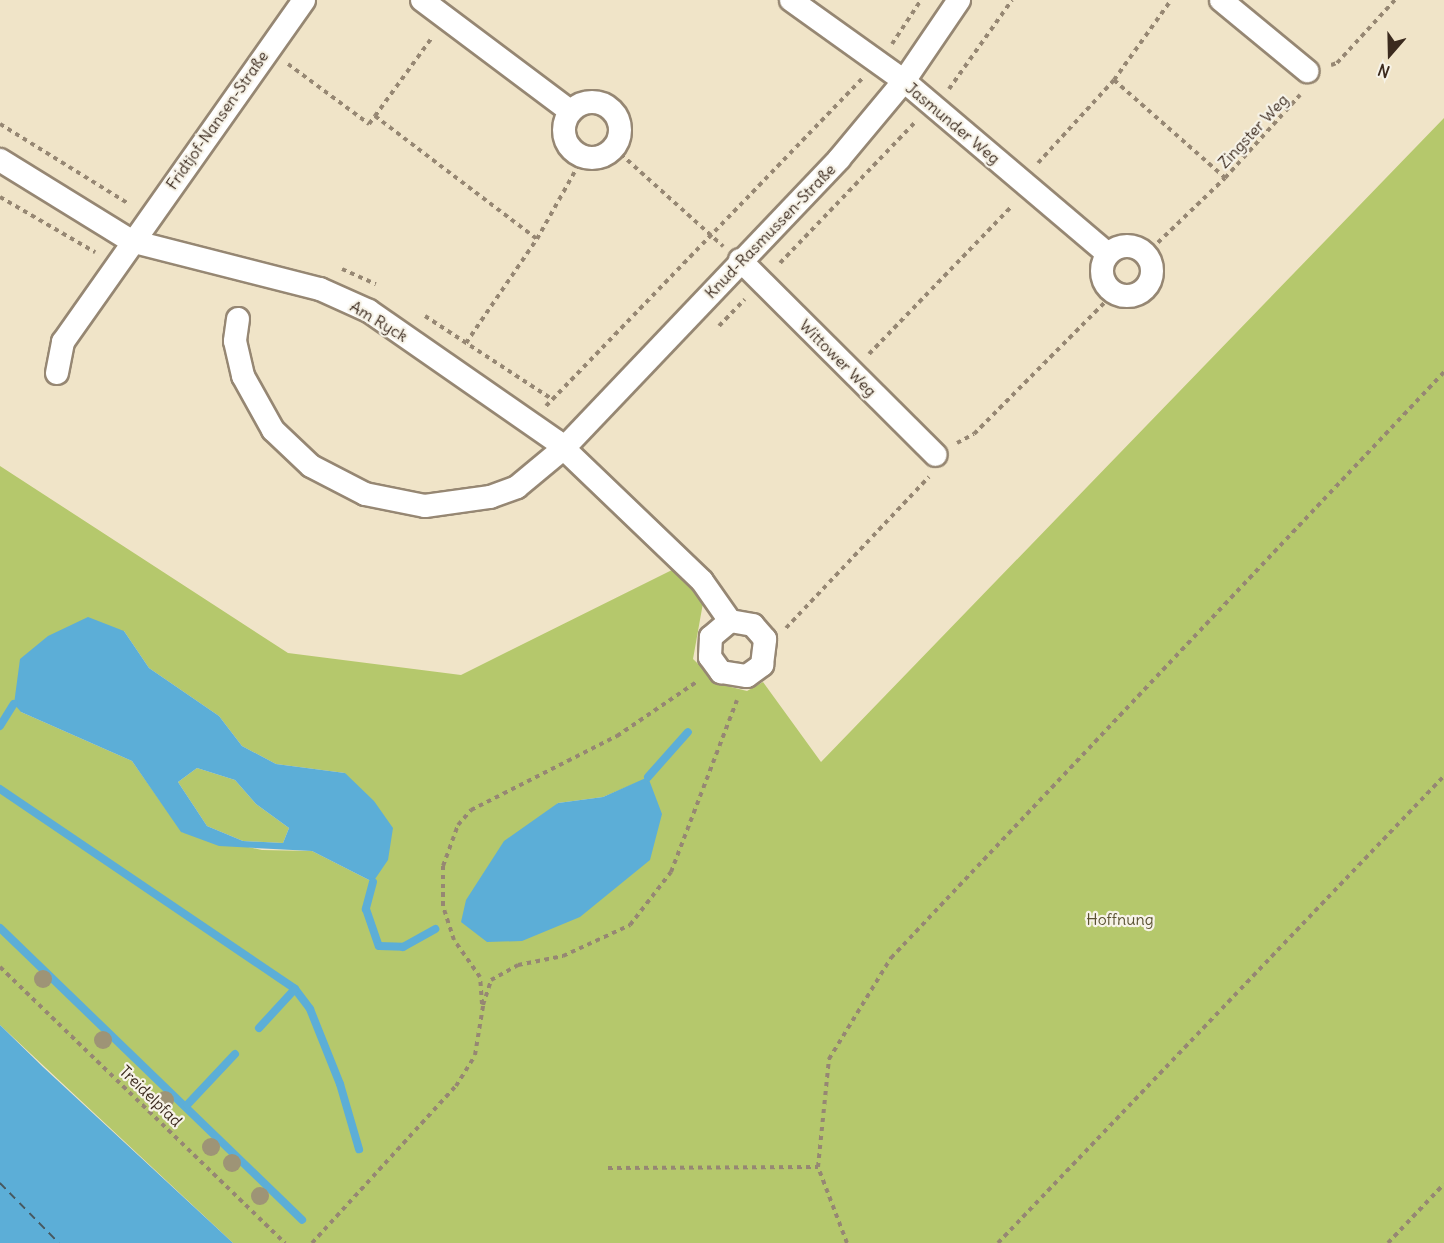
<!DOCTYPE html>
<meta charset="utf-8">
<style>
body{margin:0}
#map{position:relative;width:1444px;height:1243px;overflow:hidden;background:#f0e4c8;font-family:Delius,sans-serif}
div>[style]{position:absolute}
.green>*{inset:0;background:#b5c86c}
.water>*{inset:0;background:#5caed7}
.stream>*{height:8px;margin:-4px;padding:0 4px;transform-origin:4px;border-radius:4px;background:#5caed7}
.ferry>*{height:1.5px;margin-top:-0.75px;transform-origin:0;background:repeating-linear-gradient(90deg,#47585f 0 8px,transparent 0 14px)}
.path>*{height:4px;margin-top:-2px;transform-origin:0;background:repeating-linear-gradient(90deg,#968773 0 4.5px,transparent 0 9px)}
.roads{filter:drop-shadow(2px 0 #968773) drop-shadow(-2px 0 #968773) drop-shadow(0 2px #968773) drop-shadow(0 -2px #968773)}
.minor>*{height:22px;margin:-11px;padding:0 11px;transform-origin:11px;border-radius:11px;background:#fff}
.minor>.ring{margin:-11px;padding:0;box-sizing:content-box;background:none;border:22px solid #fff;border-radius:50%}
.trees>*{width:18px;height:18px;margin:-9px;border-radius:50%;background:#9e9476}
span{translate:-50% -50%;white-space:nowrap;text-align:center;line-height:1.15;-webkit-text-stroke:4.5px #f7f3e8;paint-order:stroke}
.street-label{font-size:16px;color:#3b2a1e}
.park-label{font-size:16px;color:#5a5232}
.north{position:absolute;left:1360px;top:24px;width:60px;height:60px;-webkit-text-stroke:4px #f7f3e8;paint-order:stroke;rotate:200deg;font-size:16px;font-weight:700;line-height:24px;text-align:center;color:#3b2a1e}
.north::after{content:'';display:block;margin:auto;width:21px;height:27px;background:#3b2a1e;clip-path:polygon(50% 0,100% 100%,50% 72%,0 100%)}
</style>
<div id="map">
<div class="green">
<div style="clip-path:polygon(evenodd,1444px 118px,1444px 1243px,233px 1243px,0 1025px,0 466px,288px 653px,461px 675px,676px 568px,693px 583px,703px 603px,693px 659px,719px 684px,747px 691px,763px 682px,821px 762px,1444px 118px,124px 631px,149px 668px,219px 716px,242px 746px,276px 764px,345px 773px,373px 882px,312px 851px,262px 850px,182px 832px,132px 761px,21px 712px,124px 631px,1444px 118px,648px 778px,461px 922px,558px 803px,603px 797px,648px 778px)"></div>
<div style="clip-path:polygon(197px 768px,235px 780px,256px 804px,289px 828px,283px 843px,243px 841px,207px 826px,178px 782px)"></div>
</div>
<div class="water">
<div style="clip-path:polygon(evenodd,88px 617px,124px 631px,149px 668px,219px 716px,242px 746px,276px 764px,345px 773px,374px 801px,393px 828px,388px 860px,373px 882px,312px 851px,219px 846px,181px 832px,132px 761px,21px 712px,14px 704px,20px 659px,48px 636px,88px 617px,197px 768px,235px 780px,256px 804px,289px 828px,283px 843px,243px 841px,207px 826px,178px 782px,197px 768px)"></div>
<div style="clip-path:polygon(648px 777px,662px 814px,650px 860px,580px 917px,522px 941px,487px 942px,461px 922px,466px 900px,504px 841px,558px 803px,603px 797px)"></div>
<div style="clip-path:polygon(0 1025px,43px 1067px,233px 1243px,0 1243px)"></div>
</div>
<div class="stream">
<div style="left:0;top:726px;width:26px;rotate:-58deg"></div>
<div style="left:648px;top:777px;width:60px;rotate:-48.4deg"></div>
<div style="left:0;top:789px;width:356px;rotate:34.1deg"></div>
<div style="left:295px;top:989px;width:25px;rotate:53deg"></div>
<div style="left:310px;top:1009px;width:81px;rotate:68.2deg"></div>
<div style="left:340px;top:1084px;width:68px;rotate:73.7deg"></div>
<div style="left:373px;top:882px;width:28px;rotate:105deg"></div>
<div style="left:366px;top:909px;width:39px;rotate:71deg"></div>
<div style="left:379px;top:946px;width:24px;rotate:2deg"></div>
<div style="left:403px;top:947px;width:37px;rotate:-29deg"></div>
<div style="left:0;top:928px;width:420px;rotate:44deg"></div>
<div style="left:259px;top:1028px;width:53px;rotate:-47.3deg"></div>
<div style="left:187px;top:1105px;width:70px;rotate:-46.7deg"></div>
</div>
<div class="ferry">
<div style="left:0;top:1183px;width:84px;rotate:45.5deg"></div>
</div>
<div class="path">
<div style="left:892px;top:44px;width:53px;rotate:-56.6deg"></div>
<div style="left:288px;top:64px;width:101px;rotate:36.5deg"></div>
<div style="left:369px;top:124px;width:10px;rotate:-53deg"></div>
<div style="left:375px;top:116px;width:203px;rotate:37.2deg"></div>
<div style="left:1331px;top:65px;width:6px;rotate:-18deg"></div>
<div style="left:1337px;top:63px;width:86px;rotate:-47.4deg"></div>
<div style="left:1114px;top:80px;width:148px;rotate:41.4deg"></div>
<div style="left:949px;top:89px;width:109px;rotate:-54.7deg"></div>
<div style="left:375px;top:116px;width:95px;rotate:-54deg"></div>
<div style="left:0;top:124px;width:152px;rotate:31.8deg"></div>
<div style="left:614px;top:148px;width:147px;rotate:42deg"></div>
<div style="left:1038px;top:163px;width:113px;rotate:-47.5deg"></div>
<div style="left:1114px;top:80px;width:98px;rotate:-54.5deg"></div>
<div style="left:0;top:197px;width:110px;rotate:30.1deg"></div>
<div style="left:1145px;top:255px;width:111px;rotate:-43.9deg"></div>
<div style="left:1225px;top:178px;width:112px;rotate:-47.9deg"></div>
<div style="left:780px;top:263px;width:197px;rotate:-46.2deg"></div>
<div style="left:342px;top:269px;width:37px;rotate:24deg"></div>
<div style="left:425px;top:316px;width:152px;rotate:33.2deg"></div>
<div style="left:719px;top:326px;width:37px;rotate:-46deg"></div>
<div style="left:466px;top:343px;width:126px;rotate:-55.7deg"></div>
<div style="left:537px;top:239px;width:94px;rotate:-60.7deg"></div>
<div style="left:869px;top:354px;width:206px;rotate:-46deg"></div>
<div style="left:546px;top:406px;width:455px;rotate:-46deg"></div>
<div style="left:957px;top:443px;width:19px;rotate:-28deg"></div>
<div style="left:974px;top:434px;width:199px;rotate:-45.2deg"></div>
<div style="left:786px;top:628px;width:208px;rotate:-46.6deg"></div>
<div style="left:0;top:967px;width:397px;rotate:44.1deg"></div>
<div style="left:482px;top:1004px;width:27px;rotate:-94deg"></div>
<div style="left:480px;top:977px;width:45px;rotate:-125.1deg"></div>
<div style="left:454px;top:940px;width:36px;rotate:-108deg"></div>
<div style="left:443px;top:906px;width:40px;rotate:-90deg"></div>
<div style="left:443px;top:866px;width:44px;rotate:-69.9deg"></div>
<div style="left:458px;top:825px;width:20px;rotate:-49deg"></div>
<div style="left:471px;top:810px;width:164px;rotate:-26.9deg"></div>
<div style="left:617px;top:736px;width:98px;rotate:-34.2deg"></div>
<div style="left:483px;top:1005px;width:26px;rotate:-72deg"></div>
<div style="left:491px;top:980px;width:31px;rotate:-29deg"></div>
<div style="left:518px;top:965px;width:46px;rotate:-11.3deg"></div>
<div style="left:563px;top:956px;width:74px;rotate:-24.8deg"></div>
<div style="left:630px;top:925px;width:67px;rotate:-52.3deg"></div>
<div style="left:671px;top:872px;width:184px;rotate:-69deg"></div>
<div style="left:608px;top:1168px;width:210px;rotate:-0.3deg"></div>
<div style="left:312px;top:1243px;width:213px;rotate:-47.5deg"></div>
<div style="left:456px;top:1086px;width:36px;rotate:-58deg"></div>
<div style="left:475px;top:1055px;width:50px;rotate:-80.7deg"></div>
<div style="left:847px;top:1243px;width:81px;rotate:-110.9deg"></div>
<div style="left:818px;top:1167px;width:109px;rotate:-84.2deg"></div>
<div style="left:829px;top:1059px;width:119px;rotate:-58.5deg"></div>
<div style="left:891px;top:958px;width:806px;rotate:-46.66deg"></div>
<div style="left:998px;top:1243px;width:646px;rotate:-46.32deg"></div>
<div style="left:1388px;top:1243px;width:81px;rotate:-46.5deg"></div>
</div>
<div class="roads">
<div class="minor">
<div style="left:422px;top:0;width:185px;rotate:36.9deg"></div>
<div style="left:791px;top:0;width:139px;rotate:35.6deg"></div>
<div style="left:904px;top:81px;width:267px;rotate:40.3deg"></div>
<div style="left:1221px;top:0;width:112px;rotate:39.5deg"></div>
<div class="ring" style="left:564px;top:102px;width:34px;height:34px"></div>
<div style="left:0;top:160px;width:154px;rotate:31.7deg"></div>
<div style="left:131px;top:241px;width:195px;rotate:14.3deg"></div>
<div style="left:320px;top:289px;width:54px;rotate:24.2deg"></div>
<div style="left:369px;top:311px;width:228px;rotate:34.8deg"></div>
<div style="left:556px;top:441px;width:202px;rotate:43.8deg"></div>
<div style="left:702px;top:581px;width:49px;rotate:55deg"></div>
<div style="left:730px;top:621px;width:25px;rotate:140deg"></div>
<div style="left:711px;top:637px;width:20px;rotate:93deg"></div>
<div style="left:710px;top:657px;width:19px;rotate:54deg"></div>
<div style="left:721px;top:672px;width:26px;rotate:9deg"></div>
<div style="left:747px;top:676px;width:19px;rotate:-36deg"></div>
<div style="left:762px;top:665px;width:26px;rotate:-83deg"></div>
<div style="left:765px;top:639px;width:18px;rotate:-131deg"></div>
<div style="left:753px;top:625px;width:23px;rotate:-170deg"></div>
<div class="ring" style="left:1102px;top:246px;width:28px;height:28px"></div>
<div style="left:740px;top:260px;width:276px;rotate:44.9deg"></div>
<div style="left:238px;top:319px;width:22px;rotate:98deg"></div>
<div style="left:235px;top:341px;width:36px;rotate:77deg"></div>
<div style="left:243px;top:376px;width:62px;rotate:60.9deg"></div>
<div style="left:273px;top:430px;width:52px;rotate:43.5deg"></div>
<div style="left:311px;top:466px;width:61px;rotate:27.4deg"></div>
<div style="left:365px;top:494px;width:61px;rotate:11.3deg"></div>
<div style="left:425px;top:506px;width:66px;rotate:-7.9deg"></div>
<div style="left:490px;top:497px;width:29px;rotate:-20deg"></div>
<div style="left:517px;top:487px;width:61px;rotate:-39.7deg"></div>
<div style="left:564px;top:448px;width:399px;rotate:-46.4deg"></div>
<div style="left:839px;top:159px;width:102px;rotate:-50.2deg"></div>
<div style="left:904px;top:81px;width:98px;rotate:-55.8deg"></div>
<div style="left:57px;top:373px;width:32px;rotate:-79deg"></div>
<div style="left:63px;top:342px;width:418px;rotate:-54.8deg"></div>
</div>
</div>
<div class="trees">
<div style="left:43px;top:979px"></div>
<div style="left:103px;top:1040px"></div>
<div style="left:165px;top:1100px"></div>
<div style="left:211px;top:1147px"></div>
<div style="left:232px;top:1163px"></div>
<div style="left:260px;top:1196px"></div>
</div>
<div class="street-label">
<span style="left:217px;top:120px;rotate:-55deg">Fridtjof-Nansen-Straße</span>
<span style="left:953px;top:123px;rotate:40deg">Jasmunder Weg</span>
<span style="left:1253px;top:131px;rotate:-47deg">Zingster Weg</span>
<span style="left:770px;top:231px;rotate:-46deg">Knud-Rasmussen-Straße</span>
<span style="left:379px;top:321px;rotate:31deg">Am Ryck</span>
<span style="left:838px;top:358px;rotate:45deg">Wittower Weg</span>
<span style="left:151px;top:1096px;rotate:44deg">Treidelpfad</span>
</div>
<div class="park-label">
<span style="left:1120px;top:919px">Hoffnung</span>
</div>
<div class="north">N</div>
</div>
